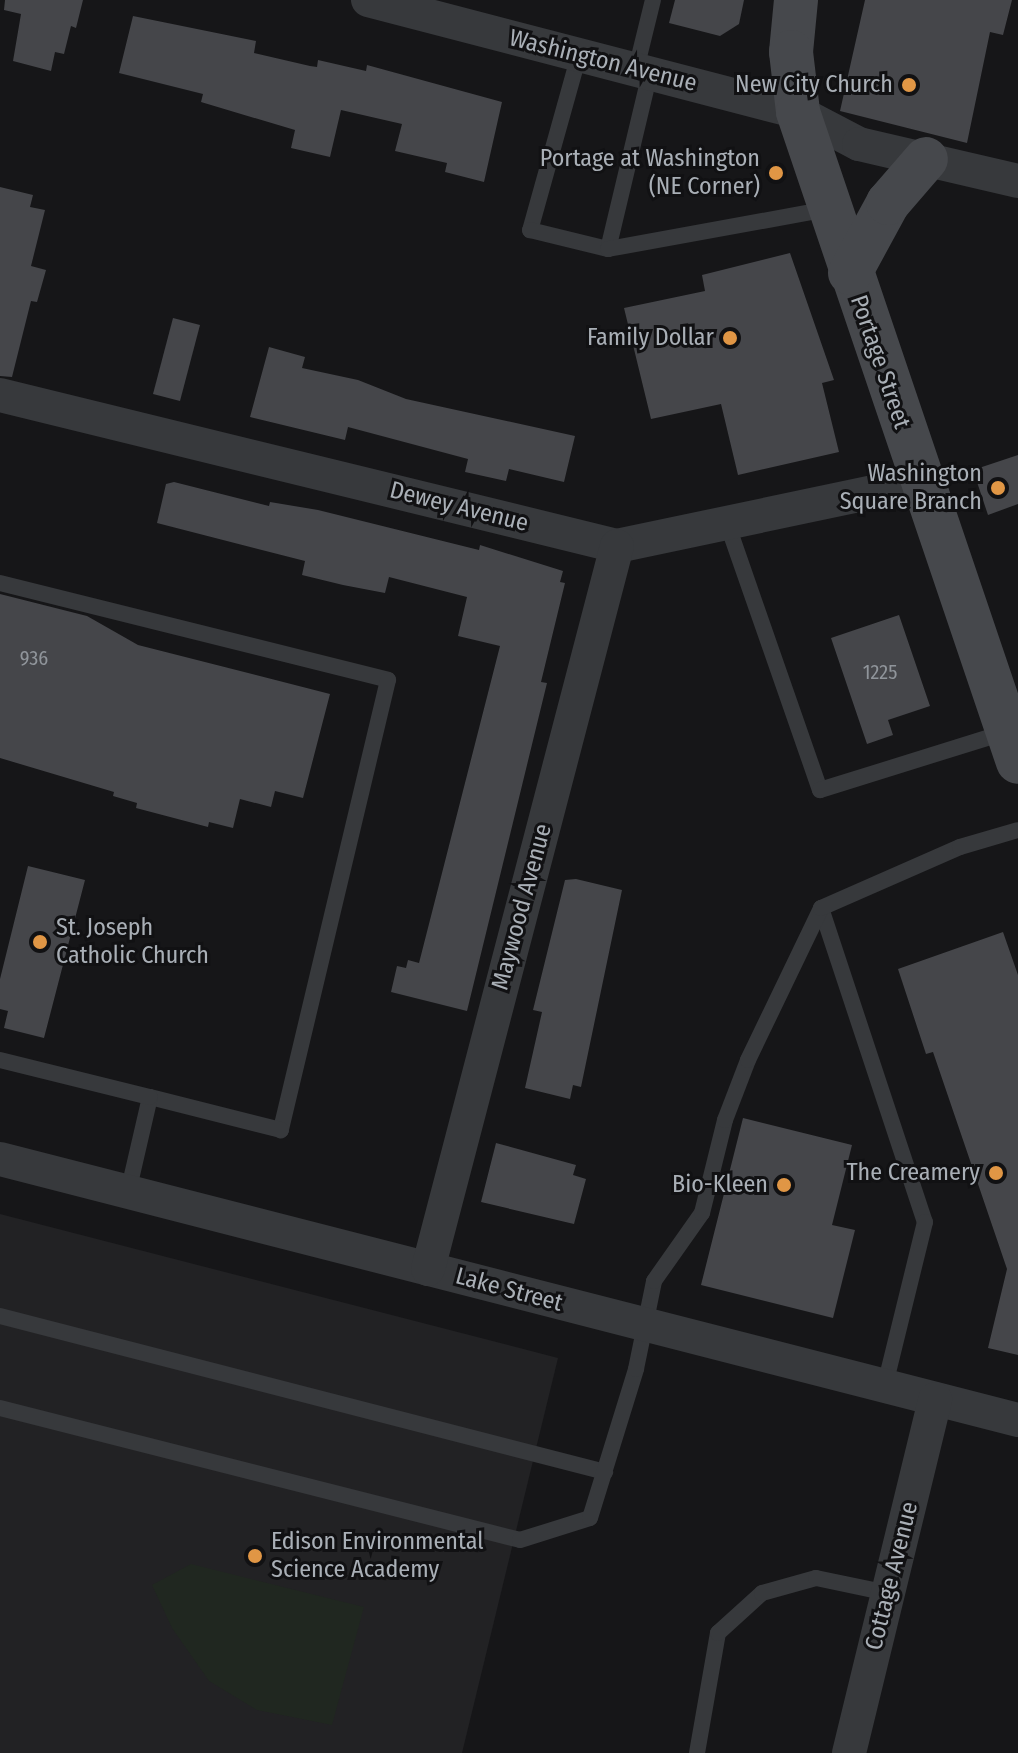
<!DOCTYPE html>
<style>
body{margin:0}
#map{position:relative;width:1018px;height:1753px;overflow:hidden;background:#161618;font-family:"Fira Sans Condensed",sans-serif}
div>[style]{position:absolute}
.built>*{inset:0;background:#222224}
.green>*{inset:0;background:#202720}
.building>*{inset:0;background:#45464a}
.lane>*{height:16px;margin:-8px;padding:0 8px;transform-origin:8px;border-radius:8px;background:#37393c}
.street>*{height:34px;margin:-17px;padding:0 17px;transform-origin:17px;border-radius:17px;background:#37393c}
.secondary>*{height:44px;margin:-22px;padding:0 22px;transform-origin:22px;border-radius:22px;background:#46484c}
.dots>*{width:22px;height:22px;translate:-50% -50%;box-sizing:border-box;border:4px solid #111113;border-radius:50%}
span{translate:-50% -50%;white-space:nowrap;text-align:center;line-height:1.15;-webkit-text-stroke:6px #111113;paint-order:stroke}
.number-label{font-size:20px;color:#90959b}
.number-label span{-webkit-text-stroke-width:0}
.street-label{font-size:24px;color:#a9afb6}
.poi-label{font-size:24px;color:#a9afb6}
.right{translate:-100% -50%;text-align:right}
.left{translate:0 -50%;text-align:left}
</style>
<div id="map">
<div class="built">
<div style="clip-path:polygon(0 1214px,558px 1358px,462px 1753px,0 1753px)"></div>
</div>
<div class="green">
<div style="clip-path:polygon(191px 1564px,364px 1607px,332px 1725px,257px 1710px,209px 1681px,172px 1628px,152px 1585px)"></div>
</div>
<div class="building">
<div style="clip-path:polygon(5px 0,83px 0,76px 28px,71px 26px,64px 54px,55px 52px,51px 71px,13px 61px,21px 14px,4px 10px)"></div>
<div style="clip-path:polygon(675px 0,744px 0,739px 24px,720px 36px,669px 23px)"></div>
<div style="clip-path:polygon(865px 0,1012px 0,1003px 35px,990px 32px,967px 143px,840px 111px)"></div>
<div style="clip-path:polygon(133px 16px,256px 41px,254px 53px,310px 66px,317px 67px,318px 60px,366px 71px,367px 65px,502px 102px,484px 182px,445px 172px,447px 163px,395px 151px,402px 124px,341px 110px,330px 157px,291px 148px,295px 130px,201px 102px,203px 94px,119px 73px)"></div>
<div style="clip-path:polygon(0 187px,33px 195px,30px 207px,45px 210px,31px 266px,46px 270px,37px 302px,31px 301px,12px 377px,0 376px)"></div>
<div style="clip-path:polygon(790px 253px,834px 380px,822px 383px,839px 452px,738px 475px,721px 404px,651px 419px,624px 308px,705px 291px,702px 275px)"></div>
<div style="clip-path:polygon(173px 318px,200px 325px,180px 401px,153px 394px)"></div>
<div style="clip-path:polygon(269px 347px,305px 357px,302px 368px,358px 380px,406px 399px,575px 436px,564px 482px,509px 469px,506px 481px,465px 472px,468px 459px,348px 427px,345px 440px,250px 417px)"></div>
<div style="clip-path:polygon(1018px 455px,1018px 504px,988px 515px,973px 470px)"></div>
<div style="clip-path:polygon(174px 482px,269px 506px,270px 502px,318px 510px,479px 550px,480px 545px,563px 571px,560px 582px,565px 583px,541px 682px,547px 683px,467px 1011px,391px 992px,397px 966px,406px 968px,408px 960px,419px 963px,500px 646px,458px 636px,467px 597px,389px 577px,385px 593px,343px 585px,302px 575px,305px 561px,157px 523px,166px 484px)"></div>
<div style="clip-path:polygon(0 594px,87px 616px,138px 645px,330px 694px,303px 798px,275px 791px,271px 807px,240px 799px,233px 828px,209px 822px,208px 827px,136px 808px,137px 803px,113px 796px,114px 792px,0 758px)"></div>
<div style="clip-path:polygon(899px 615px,930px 706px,888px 720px,893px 735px,867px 744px,831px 638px)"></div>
<div style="clip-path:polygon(28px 866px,85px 880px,44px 1038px,4px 1028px,8px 1011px,0 1009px,0 979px)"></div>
<div style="clip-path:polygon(576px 879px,622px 890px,581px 1087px,573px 1085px,570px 1099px,525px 1088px,542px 1012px,533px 1010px,565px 880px)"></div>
<div style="clip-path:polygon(1003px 932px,1018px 975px,1018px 1355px,988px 1348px,1007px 1269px,933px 1052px,926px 1054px,898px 969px)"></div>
<div style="clip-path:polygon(743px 1118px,852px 1145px,832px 1225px,855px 1230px,833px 1318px,701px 1285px)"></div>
<div style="clip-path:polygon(496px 1143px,576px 1165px,573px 1175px,586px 1179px,574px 1224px,481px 1202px)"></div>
</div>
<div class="lane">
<div style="left:579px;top:55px;width:182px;rotate:105.6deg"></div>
<div style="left:530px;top:230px;width:80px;rotate:13.7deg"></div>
<div style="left:636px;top:69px;width:71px;rotate:-76.2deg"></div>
<div style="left:650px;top:73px;width:181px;rotate:103.4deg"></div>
<div style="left:608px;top:249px;width:224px;rotate:-10.3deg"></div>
<div style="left:727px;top:523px;width:283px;rotate:70.8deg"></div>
<div style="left:820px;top:790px;width:195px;rotate:-17.3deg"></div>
<div style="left:0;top:583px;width:400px;rotate:14deg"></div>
<div style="left:388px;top:680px;width:463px;rotate:103.4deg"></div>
<div style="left:281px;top:1130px;width:135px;rotate:-165.9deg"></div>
<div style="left:150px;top:1097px;width:98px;rotate:103deg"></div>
<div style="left:821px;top:908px;width:331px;rotate:71.7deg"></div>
<div style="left:925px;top:1222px;width:168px;rotate:103.8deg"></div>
<div style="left:0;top:1060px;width:154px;rotate:13.9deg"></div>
<div style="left:0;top:1316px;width:625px;rotate:14.46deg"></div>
<div style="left:0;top:1408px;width:536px;rotate:14.24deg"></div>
<div style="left:520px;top:1540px;width:73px;rotate:-17.4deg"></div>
<div style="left:590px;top:1518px;width:156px;rotate:-72.8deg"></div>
<div style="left:636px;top:1369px;width:90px;rotate:-78.4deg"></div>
<div style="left:654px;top:1281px;width:83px;rotate:-54.8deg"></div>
<div style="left:702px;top:1213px;width:96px;rotate:-76.1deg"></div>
<div style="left:725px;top:1120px;width:64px;rotate:-69deg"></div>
<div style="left:748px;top:1060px;width:169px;rotate:-64.3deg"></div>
<div style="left:821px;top:908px;width:152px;rotate:-23.7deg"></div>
<div style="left:960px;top:847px;width:60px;rotate:-16.3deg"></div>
<div style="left:697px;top:1753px;width:122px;rotate:-80.1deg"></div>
<div style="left:718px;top:1633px;width:59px;rotate:-42.3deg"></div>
<div style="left:762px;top:1593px;width:56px;rotate:-15.5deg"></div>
<div style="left:816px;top:1578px;width:74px;rotate:11.8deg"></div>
</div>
<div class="street">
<div style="left:368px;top:0;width:444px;rotate:14.6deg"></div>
<div style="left:798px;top:112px;width:69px;rotate:27.7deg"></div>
<div style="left:859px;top:144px;width:163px;rotate:13.1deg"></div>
<div style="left:0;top:395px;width:635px;rotate:13.75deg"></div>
<div style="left:617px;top:546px;width:311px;rotate:-11.9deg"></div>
<div style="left:0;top:1159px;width:1051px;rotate:14.38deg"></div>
<div style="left:428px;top:1269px;width:747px;rotate:-75.35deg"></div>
<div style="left:849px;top:1753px;width:364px;rotate:-76.3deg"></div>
</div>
<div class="secondary">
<div style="left:796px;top:0;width:52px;rotate:95.5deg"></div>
<div style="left:791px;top:52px;width:60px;rotate:83.3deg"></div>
<div style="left:798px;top:112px;width:686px;rotate:71.3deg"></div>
<div style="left:850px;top:273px;width:80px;rotate:-61.5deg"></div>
<div style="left:888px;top:203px;width:58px;rotate:-49.2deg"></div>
</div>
<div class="dots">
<div style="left:909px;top:85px;background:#e09645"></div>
<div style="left:776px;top:173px;background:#e09645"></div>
<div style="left:730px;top:338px;background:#e09645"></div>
<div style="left:998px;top:488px;background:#e09645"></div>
<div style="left:40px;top:942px;background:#e09645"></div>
<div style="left:996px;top:1173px;background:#e09645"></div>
<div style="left:784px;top:1185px;background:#e09645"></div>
<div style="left:255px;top:1556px;background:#e09645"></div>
</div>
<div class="number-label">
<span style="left:34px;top:658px">936</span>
<span style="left:880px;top:672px">1225</span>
</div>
<div class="street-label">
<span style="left:603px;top:61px;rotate:14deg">Washington Avenue</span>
<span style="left:880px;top:362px;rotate:71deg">Portage Street</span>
<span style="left:459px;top:507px;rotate:14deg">Dewey Avenue</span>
<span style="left:522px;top:907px;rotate:-75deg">Maywood Avenue</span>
<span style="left:509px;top:1290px;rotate:15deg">Lake Street</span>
<span style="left:892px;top:1576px;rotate:-76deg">Cottage Avenue</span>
</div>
<div class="poi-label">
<span class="right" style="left:893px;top:85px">New City Church</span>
<span class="right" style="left:760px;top:173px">Portage at Washington<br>(NE Corner)</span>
<span class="right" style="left:714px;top:338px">Family Dollar</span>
<span class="right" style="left:982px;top:488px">Washington<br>Square Branch</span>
<span class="left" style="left:56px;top:942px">St. Joseph<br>Catholic Church</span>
<span class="right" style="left:980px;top:1173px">The Creamery</span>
<span class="right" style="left:768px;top:1185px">Bio-Kleen</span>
<span class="left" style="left:271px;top:1556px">Edison Environmental<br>Science Academy</span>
</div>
</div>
